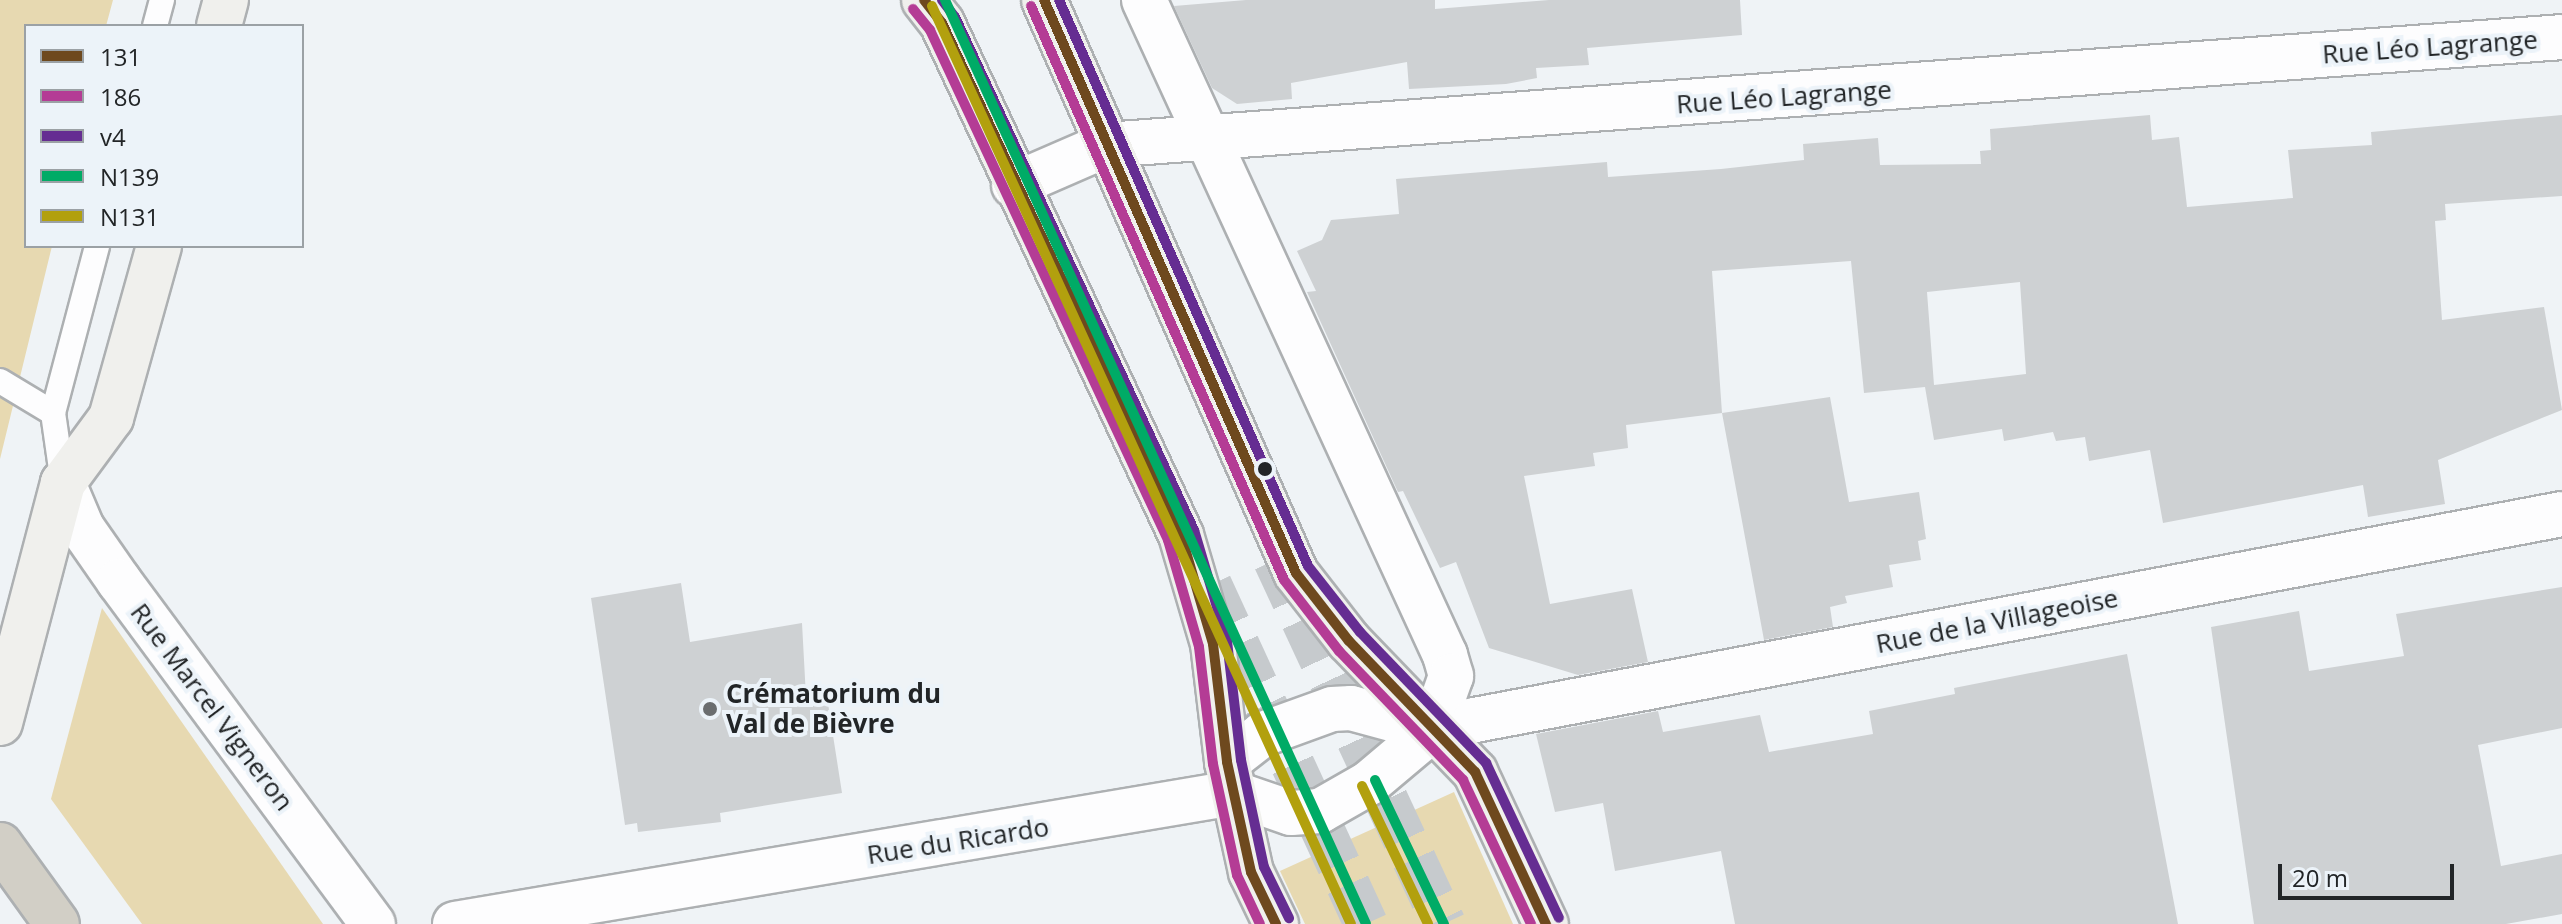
<!DOCTYPE html>
<meta charset="utf-8">
<style>
body{margin:0}
#map{position:relative;width:2562px;height:924px;overflow:hidden;background:#eff3f6;font-family:"Open Sans",sans-serif}
div>[style]{position:absolute}
.green>*{inset:0;background:#e7d9b1}
.building>*{inset:0;background:#ced1d3}
.highway-tunnel>*{height:44px;margin-top:-22px;transform-origin:0;background:repeating-linear-gradient(90deg,#c6cacd 0 44px,transparent 0 66px)}
.roads{filter:drop-shadow(2px 0 #adb0b2) drop-shadow(-2px 0 #adb0b2) drop-shadow(0 2px #adb0b2) drop-shadow(0 -2px #adb0b2)}
.lane>*{height:24px;margin:-12px;padding:0 12px;transform-origin:12px;border-radius:12px;background:#fdfdfe}
.street>*{height:44px;margin:-22px;padding:0 22px;transform-origin:22px;border-radius:22px;background:#fdfdfe}
.secondary>*{height:44px;margin:-22px;padding:0 22px;transform-origin:22px;border-radius:22px;background:#f0f0ed}
.highway>*{height:44px;margin:-22px;padding:0 22px;transform-origin:22px;border-radius:22px;background:#d2cfc6}
.bus-1>*{height:10px;margin:-5px;padding:0 5px;transform-origin:5px;border-radius:5px;background:#6e491e}
.bus-2>*{height:10px;margin:-5px;padding:0 5px;transform-origin:5px;border-radius:5px;background:#b43c95}
.bus-3>*{height:10px;margin:-5px;padding:0 5px;transform-origin:5px;border-radius:5px;background:#652d92}
.bus-4>*{height:10px;margin:-5px;padding:0 5px;transform-origin:5px;border-radius:5px;background:#00ab66}
.bus-5>*{height:10px;margin:-5px;padding:0 5px;transform-origin:5px;border-radius:5px;background:#b2a00e}
.dots>*{width:22px;height:22px;translate:-50% -50%;box-sizing:border-box;border:4px solid #ecf3f9;border-radius:50%}
span{translate:-50% -50%;white-space:nowrap;text-align:center;line-height:1.15;-webkit-text-stroke:8px #ecf3f9;paint-order:stroke}
.street-label{font-size:26px;color:#222527}
.poi-label{font-size:26px;color:#222527;font-weight:700}
.left{translate:0 -50%;text-align:left}
.legend{position:absolute;left:24px;top:24px;width:280px;height:224px;box-sizing:border-box;background:#ecf3f9;border:2px solid #9ba1a5;margin:0;padding:10px 14px;list-style:none;font-size:24px;color:#222527}
.legend li{display:flex;align-items:center;gap:16px;height:40px}
.legend b{width:40px;border:2px solid #9ba1a5}
.scale{position:absolute;left:2278px;top:864px;width:176px;height:36px;box-sizing:border-box;border:4px solid #222527;border-top:0;padding-left:10px;font-size:24px;line-height:28px;white-space:nowrap;color:#222527;-webkit-text-stroke:6px #ecf3f9;paint-order:stroke}
</style>
<div id="map">
<div class="green">
<div style="clip-path:polygon(0 0,113px 0,106px 26px,26px 26px,26px 246px,52px 246px,0 459px)"></div>
<div style="clip-path:polygon(102px 608px,323px 924px,142px 924px,51px 799px)"></div>
<div style="clip-path:polygon(1454px 792px,1513px 924px,1305px 924px,1280px 871px)"></div>
</div>
<div class="building">
<div style="clip-path:polygon(1246px 0,1435px 0,1435px 9px,1549px 0,1740px 0,1742px 35px,1587px 48px,1589px 65px,1536px 68px,1537px 78px,1506px 84px,1409px 89px,1407px 62px,1291px 83px,1292px 99px,1237px 104px,1212px 88px,1174px 6px)"></div>
<div style="clip-path:polygon(evenodd,2150px 115px,2152px 140px,2179px 137px,2187px 207px,2293px 198px,2288px 150px,2372px 145px,2371px 132px,2562px 115px,2562px 196px,2445px 204px,2446px 220px,2435px 221px,2442px 320px,2544px 307px,2562px 410px,2438px 460px,2445px 504px,2368px 517px,2363px 485px,2163px 523px,2150px 450px,2089px 461px,2085px 437px,2056px 441px,2053px 432px,2004px 441px,2002px 429px,1934px 440px,1925px 387px,1864px 393px,1851px 261px,1712px 271px,1722px 413px,1626px 425px,1628px 448px,1593px 453px,1595px 466px,1524px 476px,1550px 604px,1632px 589px,1648px 662px,1578px 675px,1489px 648px,1456px 562px,1440px 568px,1403px 491px,1398px 492px,1307px 292px,1316px 291px,1297px 251px,1322px 240px,1331px 220px,1399px 214px,1396px 179px,1607px 162px,1608px 177px,1721px 169px,1804px 160px,1803px 144px,1878px 138px,1880px 165px,1981px 164px,1980px 151px,1991px 150px,1990px 129px,2150px 115px,2020px 282px,2026px 374px,1934px 385px,1927px 292px,2020px 282px)"></div>
<div style="clip-path:polygon(1830px 397px,1849px 502px,1919px 492px,1926px 539px,1918px 541px,1921px 560px,1889px 565px,1893px 587px,1845px 596px,1847px 603px,1830px 607px,1833px 627px,1764px 640px,1722px 413px)"></div>
<div style="clip-path:polygon(681px 583px,690px 642px,802px 623px,806px 697px,827px 697px,842px 793px,720px 813px,721px 822px,638px 832px,637px 823px,625px 825px,591px 598px)"></div>
<div style="clip-path:polygon(2562px 587px,2562px 728px,2478px 745px,2501px 866px,2562px 854px,2562px 914px,2506px 924px,2254px 924px,2211px 627px,2299px 611px,2309px 671px,2404px 656px,2396px 614px)"></div>
<div style="clip-path:polygon(2127px 654px,2178px 924px,1735px 924px,1721px 851px,1615px 871px,1603px 803px,1555px 812px,1536px 734px,1658px 711px,1663px 732px,1760px 715px,1769px 752px,1873px 734px,1869px 711px,1955px 694px,1954px 688px)"></div>
</div>
<div class="highway-tunnel">
<div style="left:1275px;top:560px;width:401px;rotate:65.1deg"></div>
<div style="left:1210px;top:585px;width:373px;rotate:65.3deg"></div>
</div>
<div class="roads">
<div class="lane">
<div style="left:155px;top:26px;width:27px;rotate:-75deg"></div>
<div style="left:0;top:381px;width:62px;rotate:31.1deg"></div>
<div style="left:63px;top:483px;width:71px;rotate:-98.1deg"></div>
<div style="left:53px;top:413px;width:173px;rotate:-75.2deg"></div>
</div>
<div class="street">
<div style="left:1144px;top:0;width:721px;rotate:65.32deg"></div>
<div style="left:1445px;top:655px;width:22px;rotate:74deg"></div>
<div style="left:1451px;top:676px;width:57px;rotate:109.4deg"></div>
<div style="left:1014px;top:185px;width:100px;rotate:-23.5deg"></div>
<div style="left:1106px;top:145px;width:1460px;rotate:-4.24deg"></div>
<div style="left:63px;top:483px;width:49px;rotate:67.1deg"></div>
<div style="left:82px;top:528px;width:65px;rotate:55.1deg"></div>
<div style="left:119px;top:581px;width:427px;rotate:53.5deg"></div>
<div style="left:1227px;top:762px;width:46px;rotate:-37.9deg"></div>
<div style="left:1263px;top:734px;width:73px;rotate:-19.9deg"></div>
<div style="left:1332px;top:709px;width:19px;rotate:-3deg"></div>
<div style="left:1351px;top:708px;width:84px;rotate:15.2deg"></div>
<div style="left:455px;top:924px;width:789px;rotate:-9.56deg"></div>
<div style="left:1233px;top:793px;width:61px;rotate:19deg"></div>
<div style="left:1291px;top:813px;width:29px;rotate:-4deg"></div>
<div style="left:1320px;top:811px;width:56px;rotate:-29.7deg"></div>
<div style="left:1369px;top:783px;width:82px;rotate:-40.1deg"></div>
<div style="left:1432px;top:730px;width:44px;rotate:-13.1deg"></div>
<div style="left:1475px;top:720px;width:1106px;rotate:-10.73deg"></div>
</div>
<div class="secondary">
<div style="left:924px;top:0;width:29px;rotate:52deg"></div>
<div style="left:942px;top:23px;width:565px;rotate:64.98deg"></div>
<div style="left:1181px;top:535px;width:114px;rotate:73.6deg"></div>
<div style="left:1213px;top:644px;width:119px;rotate:83.2deg"></div>
<div style="left:1227px;top:762px;width:113px;rotate:77.7deg"></div>
<div style="left:1251px;top:872px;width:58px;rotate:64.3deg"></div>
<div style="left:1044px;top:0;width:626px;rotate:66.26deg"></div>
<div style="left:1296px;top:573px;width:86px;rotate:52.1deg"></div>
<div style="left:1349px;top:641px;width:182px;rotate:46.1deg"></div>
<div style="left:1475px;top:772px;width:168px;rotate:65deg"></div>
<div style="left:219px;top:26px;width:27px;rotate:-75deg"></div>
<div style="left:0;top:723px;width:248px;rotate:-75.3deg"></div>
<div style="left:63px;top:483px;width:81px;rotate:-53.6deg"></div>
<div style="left:111px;top:418px;width:179px;rotate:-74.4deg"></div>
</div>
<div class="highway">
<div style="left:0;top:845px;width:97px;rotate:54.2deg"></div>
</div>
</div>
<div class="bus-1">
<div style="left:924px;top:0;width:29px;rotate:52deg"></div>
<div style="left:942px;top:23px;width:565px;rotate:64.98deg"></div>
<div style="left:1181px;top:535px;width:114px;rotate:73.6deg"></div>
<div style="left:1213px;top:644px;width:119px;rotate:83.2deg"></div>
<div style="left:1227px;top:762px;width:113px;rotate:77.7deg"></div>
<div style="left:1251px;top:872px;width:58px;rotate:64.3deg"></div>
<div style="left:1044px;top:0;width:626px;rotate:66.26deg"></div>
<div style="left:1296px;top:573px;width:86px;rotate:52.1deg"></div>
<div style="left:1349px;top:641px;width:182px;rotate:46.1deg"></div>
<div style="left:1475px;top:772px;width:168px;rotate:65deg"></div>
</div>
<div class="bus-2">
<div style="left:1031px;top:6px;width:627px;rotate:66.21deg"></div>
<div style="left:1284px;top:580px;width:90px;rotate:52.2deg"></div>
<div style="left:1339px;top:651px;width:179px;rotate:46.1deg"></div>
<div style="left:1463px;top:780px;width:159px;rotate:64.7deg"></div>
<div style="left:913px;top:9px;width:27px;rotate:51deg"></div>
<div style="left:930px;top:30px;width:563px;rotate:64.98deg"></div>
<div style="left:1168px;top:540px;width:111px;rotate:73.8deg"></div>
<div style="left:1199px;top:647px;width:118px;rotate:83.2deg"></div>
<div style="left:1213px;top:764px;width:114px;rotate:77.8deg"></div>
<div style="left:1237px;top:875px;width:54px;rotate:64.9deg"></div>
</div>
<div class="bus-3">
<div style="left:942px;top:0;width:21px;rotate:53deg"></div>
<div style="left:955px;top:17px;width:566px;rotate:65.02deg"></div>
<div style="left:1194px;top:530px;width:116px;rotate:73.4deg"></div>
<div style="left:1227px;top:641px;width:120px;rotate:83.3deg"></div>
<div style="left:1241px;top:760px;width:109px;rotate:77.9deg"></div>
<div style="left:1264px;top:867px;width:57px;rotate:63.9deg"></div>
<div style="left:1059px;top:0;width:618px;rotate:66.25deg"></div>
<div style="left:1308px;top:566px;width:84px;rotate:51.8deg"></div>
<div style="left:1360px;top:632px;width:182px;rotate:46.1deg"></div>
<div style="left:1486px;top:763px;width:171px;rotate:64.8deg"></div>
</div>
<div class="bus-4">
<div style="left:945px;top:0;width:1015px;rotate:65.5deg"></div>
<div style="left:1375px;top:780px;width:160px;rotate:64.4deg"></div>
</div>
<div class="bus-5">
<div style="left:932px;top:6px;width:1009px;rotate:65.47deg"></div>
<div style="left:1362px;top:786px;width:153px;rotate:64.4deg"></div>
</div>
<div class="dots">
<div style="left:1265px;top:469px;background:#222527"></div>
<div style="left:710px;top:709px;background:#6a6d6f"></div>
</div>
<div class="street-label">
<span style="left:2430px;top:47px;rotate:-4deg">Rue Léo Lagrange</span>
<span style="left:1784px;top:97px;rotate:-4deg">Rue Léo Lagrange</span>
<span style="left:1997px;top:621px;rotate:-11deg">Rue de la Villageoise</span>
<span style="left:212px;top:707px;rotate:53deg">Rue Marcel Vigneron</span>
<span style="left:958px;top:841px;rotate:-9deg">Rue du Ricardo</span>
</div>
<div class="poi-label">
<span class="left" style="left:726px;top:709px">Crématorium du<br>Val de Bièvre</span>
</div>
<ul class="legend">
<li><b style="height:10px;background:#6e491e"></b>131</li>
<li><b style="height:10px;background:#b43c95"></b>186</li>
<li><b style="height:10px;background:#652d92"></b>v4</li>
<li><b style="height:10px;background:#00ab66"></b>N139</li>
<li><b style="height:10px;background:#b2a00e"></b>N131</li>
</ul>
<div class="scale">20 m</div>
</div>
